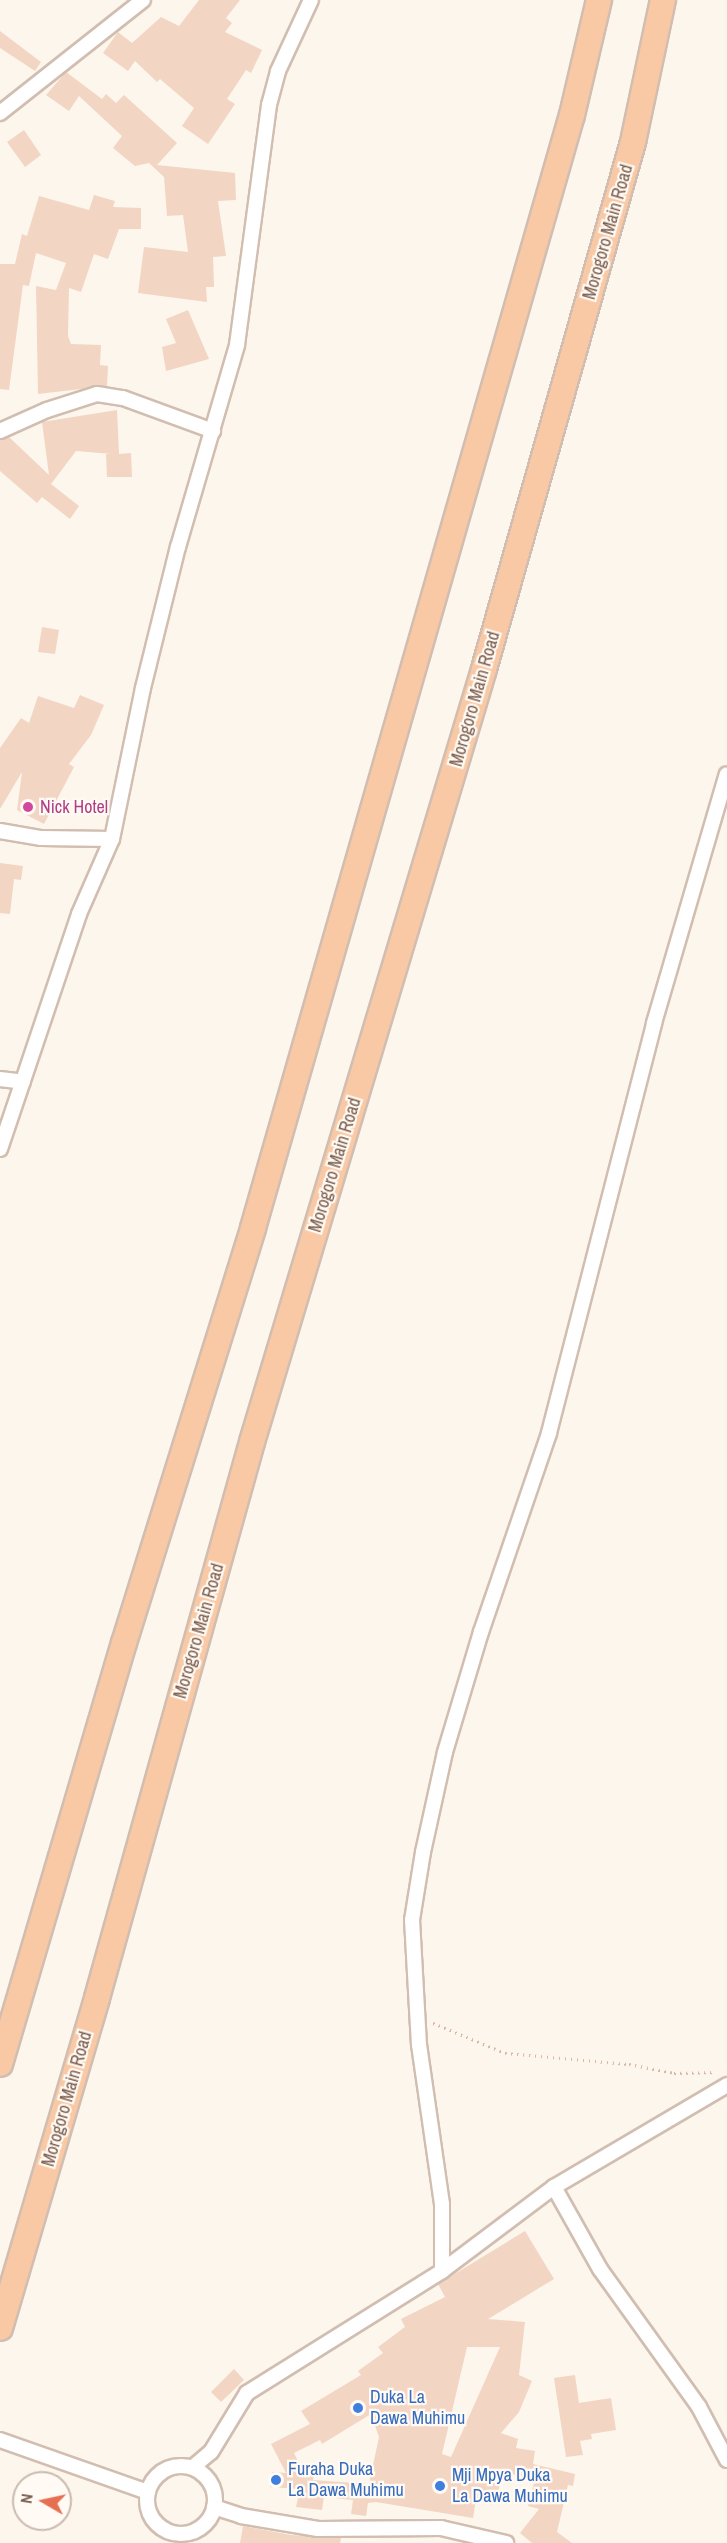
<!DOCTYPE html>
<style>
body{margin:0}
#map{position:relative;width:727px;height:2543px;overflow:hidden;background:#fdf6ec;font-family:"Archivo Narrow",sans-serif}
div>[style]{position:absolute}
.building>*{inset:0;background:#f3d5c3}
.path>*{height:3px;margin-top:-1.5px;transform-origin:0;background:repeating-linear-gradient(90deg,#d9b8a5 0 1.5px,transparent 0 6px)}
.roads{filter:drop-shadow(2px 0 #d1beb0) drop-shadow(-2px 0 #d1beb0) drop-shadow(0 2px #d1beb0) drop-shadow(0 -2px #d1beb0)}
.minor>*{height:14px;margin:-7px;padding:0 7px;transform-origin:7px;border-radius:7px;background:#fff}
.minor>.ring{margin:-7px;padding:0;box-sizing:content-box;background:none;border:14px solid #fff;border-radius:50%}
.trunk>*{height:24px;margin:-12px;padding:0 12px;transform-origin:12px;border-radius:12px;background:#f9c8a4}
.dots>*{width:16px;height:16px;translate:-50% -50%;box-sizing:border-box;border:3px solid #fffaf3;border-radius:50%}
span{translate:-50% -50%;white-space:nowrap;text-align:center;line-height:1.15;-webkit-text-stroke:4.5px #fffaf3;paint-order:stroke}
.street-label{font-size:18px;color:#7a5c4d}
.hotel-label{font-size:18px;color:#b23c85}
.left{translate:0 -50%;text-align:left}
.shop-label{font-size:18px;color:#366cbe}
.north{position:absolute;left:12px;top:2471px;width:60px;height:60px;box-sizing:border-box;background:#fffaf3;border:2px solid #cabbb1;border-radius:50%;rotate:279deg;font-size:16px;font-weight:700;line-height:24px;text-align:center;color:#7a5c4d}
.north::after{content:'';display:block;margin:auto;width:21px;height:27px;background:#e76f51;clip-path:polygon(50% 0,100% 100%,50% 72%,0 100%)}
</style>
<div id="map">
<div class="building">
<div style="clip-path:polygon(199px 0,240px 0,226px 18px,232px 23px,225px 32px,262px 50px,251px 73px,246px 70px,227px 99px,235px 104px,208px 144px,182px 126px,194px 108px,160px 79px,157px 82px,135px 61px,128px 71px,103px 53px,118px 32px,132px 43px,161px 17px,179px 26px)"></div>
<div style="clip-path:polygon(0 31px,41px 62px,35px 71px,0 48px)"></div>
<div style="clip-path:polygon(66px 72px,102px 99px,106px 94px,116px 103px,124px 95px,177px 143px,157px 165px,235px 173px,236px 200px,218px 201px,226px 256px,213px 257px,214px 287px,206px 287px,207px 302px,138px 293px,144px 247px,188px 252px,183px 215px,167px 216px,164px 177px,149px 163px,135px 166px,113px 148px,122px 136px,79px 96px,69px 111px,46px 95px)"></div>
<div style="clip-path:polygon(24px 130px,41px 155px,25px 167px,7px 142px)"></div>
<div style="clip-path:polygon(94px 195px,115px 201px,113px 207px,141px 208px,141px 229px,119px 229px,108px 259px,94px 254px,81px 292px,69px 288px,68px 336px,71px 344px,101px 345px,100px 365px,108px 366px,107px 386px,38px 394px,36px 286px,56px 290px,66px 263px,36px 253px,29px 286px,23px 285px,9px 390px,0 389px,0 264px,15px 264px,22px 234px,27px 236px,39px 196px,89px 210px)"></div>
<div style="clip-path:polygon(188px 310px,209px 359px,166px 371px,162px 347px,176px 343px,166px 319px)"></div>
<div style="clip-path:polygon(117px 410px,119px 454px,131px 453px,132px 477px,107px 477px,106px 454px,112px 454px,76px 451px,51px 484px,79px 506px,70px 519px,42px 497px,37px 503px,0 471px,0 440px,9px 437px,49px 475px,42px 422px)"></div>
<div style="clip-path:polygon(42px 627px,59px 630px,55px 654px,38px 652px)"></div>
<div style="clip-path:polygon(80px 695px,104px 705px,91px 735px,69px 764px,74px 767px,44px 824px,17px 810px,22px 772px,0 809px,0 748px,21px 718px,29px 723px,38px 696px,74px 708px)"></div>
<div style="clip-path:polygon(0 863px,23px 866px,21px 880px,14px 879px,10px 914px,0 913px)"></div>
<div style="clip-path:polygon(evenodd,525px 2231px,554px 2279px,488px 2319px,525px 2322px,519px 2375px,532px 2381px,519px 2412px,501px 2433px,518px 2439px,516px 2448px,535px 2451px,533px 2464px,575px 2474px,573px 2486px,568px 2485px,557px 2532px,572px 2543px,532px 2543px,520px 2533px,539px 2509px,528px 2506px,535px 2479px,502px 2472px,496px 2504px,476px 2500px,473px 2518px,376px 2502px,368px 2503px,366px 2516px,351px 2514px,353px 2500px,324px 2497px,322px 2510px,296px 2507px,300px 2489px,270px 2487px,272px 2472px,286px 2473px,271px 2444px,310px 2424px,301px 2411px,361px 2375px,358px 2371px,383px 2353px,378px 2347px,405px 2327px,401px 2319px,445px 2297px,438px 2284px,525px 2231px,467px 2347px,500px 2347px,451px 2457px,442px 2454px,467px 2347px,525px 2231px,371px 2414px,379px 2437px,369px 2484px,313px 2480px,314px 2476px,305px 2475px,294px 2453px,320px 2440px,322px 2444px,371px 2414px)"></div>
<div style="clip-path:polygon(234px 2369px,244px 2380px,221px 2402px,211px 2392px)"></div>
<div style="clip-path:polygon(575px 2375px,579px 2403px,611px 2398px,616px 2430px,591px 2434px,592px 2439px,580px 2441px,583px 2455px,566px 2457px,554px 2378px)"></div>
<div style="clip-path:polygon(243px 2526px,291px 2535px,341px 2538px,340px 2543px,240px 2543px)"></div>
</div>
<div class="path">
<div style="left:433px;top:2023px;width:78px;rotate:22.6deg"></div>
<div style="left:505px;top:2053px;width:124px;rotate:5.1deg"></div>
<div style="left:629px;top:2064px;width:46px;rotate:11.3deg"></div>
<div style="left:674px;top:2073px;width:42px;rotate:-1.4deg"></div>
</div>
<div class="roads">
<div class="minor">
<div style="left:0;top:113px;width:182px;rotate:-38.3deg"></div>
<div style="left:0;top:431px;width:51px;rotate:-24.1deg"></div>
<div style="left:47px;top:410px;width:52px;rotate:-17.7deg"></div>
<div style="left:97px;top:394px;width:26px;rotate:9deg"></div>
<div style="left:123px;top:398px;width:96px;rotate:20.1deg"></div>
<div style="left:0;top:831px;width:42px;rotate:9.7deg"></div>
<div style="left:41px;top:838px;width:71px;rotate:0.8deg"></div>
<div style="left:0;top:1079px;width:23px;rotate:7deg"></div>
<div style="left:0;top:1149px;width:248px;rotate:-71.4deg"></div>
<div style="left:79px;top:914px;width:82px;rotate:-66.3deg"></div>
<div style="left:112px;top:839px;width:154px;rotate:-78.4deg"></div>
<div style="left:143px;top:688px;width:145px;rotate:-76.1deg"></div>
<div style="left:178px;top:547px;width:210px;rotate:-73.7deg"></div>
<div style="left:237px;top:345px;width:242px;rotate:-82.4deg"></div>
<div style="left:269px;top:105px;width:35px;rotate:-75deg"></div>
<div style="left:278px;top:71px;width:78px;rotate:-65.1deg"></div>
<div style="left:554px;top:2187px;width:94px;rotate:60.7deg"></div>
<div style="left:600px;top:2269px;width:170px;rotate:54.3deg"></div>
<div style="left:699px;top:2407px;width:60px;rotate:62.2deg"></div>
<div style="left:442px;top:2271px;width:67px;rotate:-90deg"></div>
<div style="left:442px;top:2204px;width:161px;rotate:-98.2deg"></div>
<div style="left:419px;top:2045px;width:125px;rotate:-93.2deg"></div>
<div style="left:412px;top:1920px;width:69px;rotate:-80.8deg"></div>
<div style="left:423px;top:1852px;width:102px;rotate:-77.6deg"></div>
<div style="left:445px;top:1752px;width:125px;rotate:-73.3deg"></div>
<div style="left:481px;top:1632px;width:210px;rotate:-71.1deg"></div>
<div style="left:549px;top:1433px;width:423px;rotate:-75.6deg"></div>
<div style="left:654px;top:1023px;width:259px;rotate:-73.7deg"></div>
<div style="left:0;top:2440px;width:157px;rotate:19.4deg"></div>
<div class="ring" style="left:147px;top:2466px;width:54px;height:54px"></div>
<div style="left:193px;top:2467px;width:23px;rotate:-40deg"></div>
<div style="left:211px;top:2452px;width:69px;rotate:-58.6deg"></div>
<div style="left:247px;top:2393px;width:230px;rotate:-32deg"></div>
<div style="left:442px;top:2271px;width:140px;rotate:-36.9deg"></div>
<div style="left:554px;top:2187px;width:201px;rotate:-30.5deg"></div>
<div style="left:214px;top:2507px;width:28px;rotate:18deg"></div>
<div style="left:241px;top:2516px;width:78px;rotate:9.6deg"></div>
<div style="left:318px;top:2529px;width:123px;rotate:-0.5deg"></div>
<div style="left:441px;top:2528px;width:67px;rotate:13deg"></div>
</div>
<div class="trunk">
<div style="left:0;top:2064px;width:439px;rotate:-73.6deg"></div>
<div style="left:124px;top:1643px;width:435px;rotate:-72.7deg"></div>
<div style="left:253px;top:1228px;width:1158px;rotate:-74.01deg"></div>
<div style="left:572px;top:115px;width:118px;rotate:-76.8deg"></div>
<div style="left:0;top:2328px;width:344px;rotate:-73.6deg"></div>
<div style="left:97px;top:1998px;width:577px;rotate:-74.42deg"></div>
<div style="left:252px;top:1442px;width:807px;rotate:-73.29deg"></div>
<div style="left:484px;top:669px;width:548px;rotate:-74.21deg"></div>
<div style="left:633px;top:142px;width:145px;rotate:-78.1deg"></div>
</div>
</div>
<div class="dots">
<div style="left:28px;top:807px;background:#d1479c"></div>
<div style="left:358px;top:2408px;background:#3f7fe0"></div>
<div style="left:276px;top:2480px;background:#3f7fe0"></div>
<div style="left:440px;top:2486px;background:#3f7fe0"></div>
</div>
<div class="street-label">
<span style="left:608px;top:232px;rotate:-74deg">Morogoro Main Road</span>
<span style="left:475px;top:699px;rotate:-74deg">Morogoro Main Road</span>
<span style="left:335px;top:1165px;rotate:-73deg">Morogoro Main Road</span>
<span style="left:199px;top:1631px;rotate:-74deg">Morogoro Main Road</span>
<span style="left:67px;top:2099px;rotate:-74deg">Morogoro Main Road</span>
</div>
<div class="hotel-label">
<span class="left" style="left:40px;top:807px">Nick Hotel</span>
</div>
<div class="shop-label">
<span class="left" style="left:370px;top:2408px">Duka La<br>Dawa Muhimu</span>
<span class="left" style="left:288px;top:2480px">Furaha Duka<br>La Dawa Muhimu</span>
<span class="left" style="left:452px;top:2486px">Mji Mpya Duka<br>La Dawa Muhimu</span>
</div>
<div class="north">N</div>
</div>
